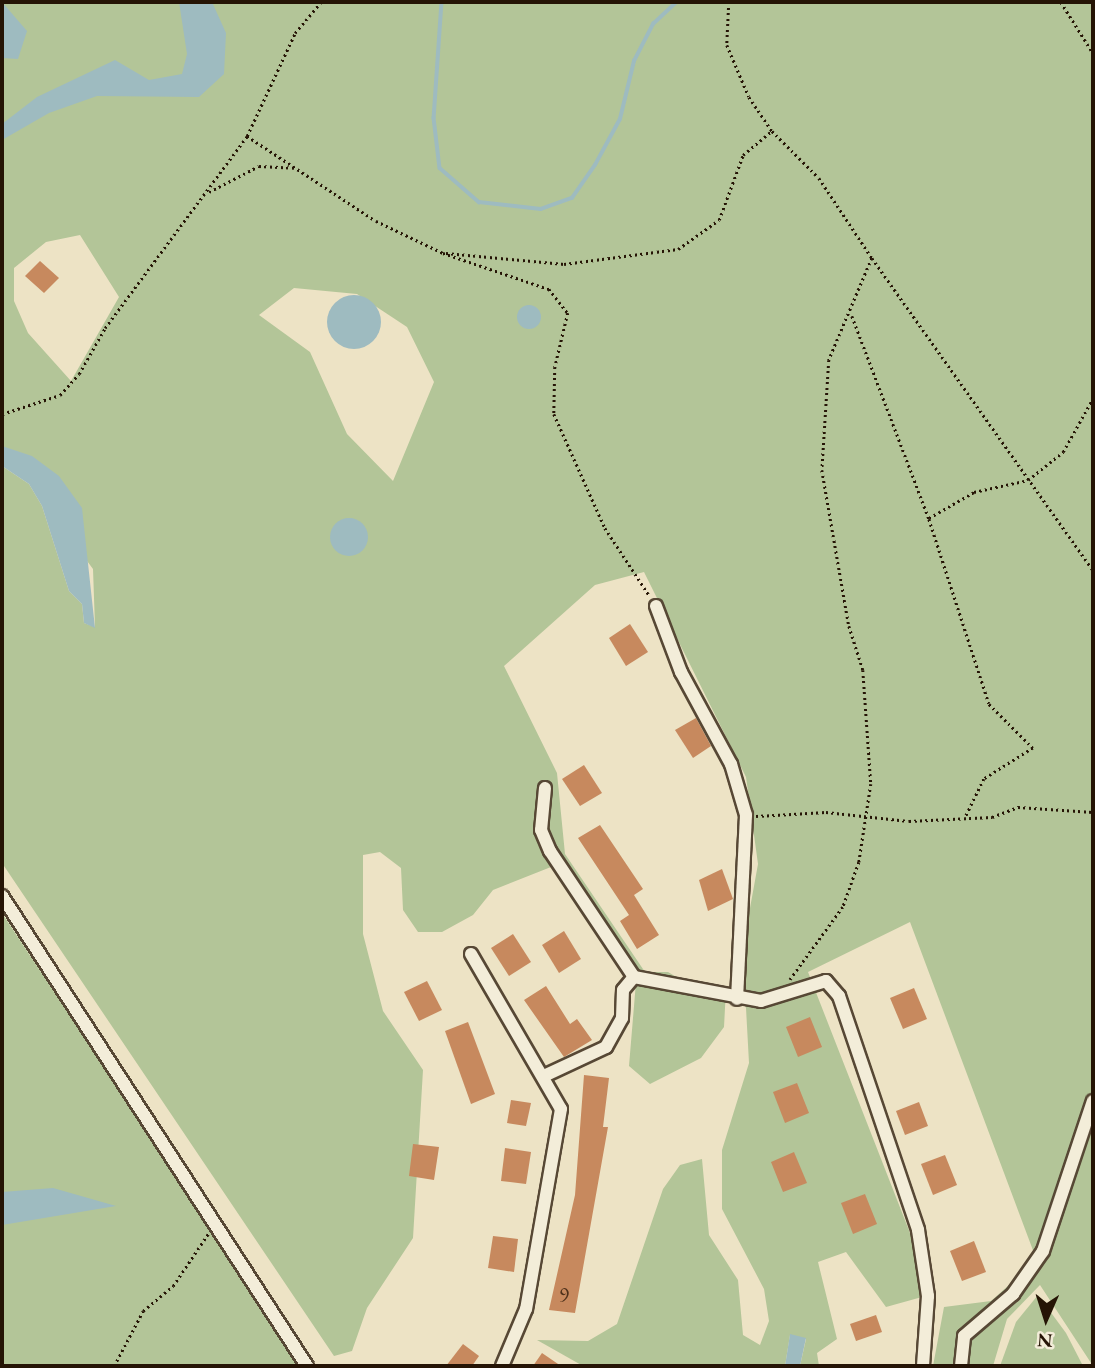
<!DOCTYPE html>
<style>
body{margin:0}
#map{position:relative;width:1095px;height:1368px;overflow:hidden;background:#ede3c5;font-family:"EB Garamond",serif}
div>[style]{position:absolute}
.green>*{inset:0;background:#b3c598}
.water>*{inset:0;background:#9ebbc0}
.round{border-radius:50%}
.stream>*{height:3.5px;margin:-1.75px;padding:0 1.75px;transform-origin:1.75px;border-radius:1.75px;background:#9ebbc0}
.building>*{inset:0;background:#c7895e}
.path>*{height:2.5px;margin-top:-1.25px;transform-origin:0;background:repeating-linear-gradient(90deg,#251405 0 2px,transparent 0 5.5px)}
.roads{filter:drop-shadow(2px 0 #574835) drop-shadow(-2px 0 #574835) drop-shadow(0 2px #574835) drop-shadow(0 -2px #574835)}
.minor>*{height:12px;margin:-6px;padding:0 6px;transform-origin:6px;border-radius:6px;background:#f3edd9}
span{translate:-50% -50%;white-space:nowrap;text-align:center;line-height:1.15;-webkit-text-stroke:6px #f3edd9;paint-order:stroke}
.number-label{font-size:21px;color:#4e311b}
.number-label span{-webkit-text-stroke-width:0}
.frame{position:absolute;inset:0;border:4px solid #251405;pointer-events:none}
.north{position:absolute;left:1011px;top:1284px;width:70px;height:70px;-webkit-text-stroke:5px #f3edd9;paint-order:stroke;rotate:183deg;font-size:19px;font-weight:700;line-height:28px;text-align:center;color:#251405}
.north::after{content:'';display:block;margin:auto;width:24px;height:32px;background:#251405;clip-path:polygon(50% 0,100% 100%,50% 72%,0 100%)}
</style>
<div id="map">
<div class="green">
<div style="clip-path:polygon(evenodd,2px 2px,1093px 2px,1093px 1366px,1040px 1285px,1007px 1319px,993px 1366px,933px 1366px,944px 1307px,991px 1301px,1028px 1268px,1034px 1253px,910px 922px,808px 972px,919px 1256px,922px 1297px,886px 1307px,846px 1252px,818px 1262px,837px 1339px,817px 1353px,819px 1366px,800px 1366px,806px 1339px,790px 1335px,785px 1366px,583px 1366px,537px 1340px,588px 1341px,617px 1324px,663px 1189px,680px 1165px,702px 1159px,709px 1235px,738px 1280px,743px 1335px,760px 1345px,769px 1321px,764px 1289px,722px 1209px,722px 1150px,749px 1063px,746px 1008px,736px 985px,758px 864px,746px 777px,644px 572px,595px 585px,504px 666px,557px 773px,565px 854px,645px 972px,668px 972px,700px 991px,726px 989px,724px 1027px,701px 1058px,650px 1084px,629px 1066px,636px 982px,600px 925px,551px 867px,493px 890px,473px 915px,442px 932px,418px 932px,403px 910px,401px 868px,380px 852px,363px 855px,363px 934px,383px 1011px,423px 1070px,413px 1238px,367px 1308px,352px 1351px,334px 1356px,2px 863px,2px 466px,29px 484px,42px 506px,69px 591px,82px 604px,84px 623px,95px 627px,93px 569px,2px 446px,2px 2px,80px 235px,119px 297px,71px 381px,28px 333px,14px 301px,14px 268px,46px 242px,80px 235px,2px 2px,294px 288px,357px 294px,407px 327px,434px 382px,393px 481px,347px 434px,310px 352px,259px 315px,294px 288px)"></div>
<div style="clip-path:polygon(2px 913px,301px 1366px,2px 1366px)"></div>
<div style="clip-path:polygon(1038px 1295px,1066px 1333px,1083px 1366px,1000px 1366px,1016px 1322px)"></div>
</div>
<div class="water">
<div style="clip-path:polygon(2px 2px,27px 31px,18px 59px,2px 58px)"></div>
<div style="clip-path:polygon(179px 2px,212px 2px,226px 33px,224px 74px,199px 97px,97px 96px,49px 113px,2px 140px,2px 124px,37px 97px,115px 60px,149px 80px,182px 74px,187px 54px)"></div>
<div class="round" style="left:327px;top:295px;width:54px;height:54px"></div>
<div class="round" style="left:517px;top:305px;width:24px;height:24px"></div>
<div style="clip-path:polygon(2px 446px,32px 456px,59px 476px,82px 508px,95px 628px,84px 623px,82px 604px,69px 591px,42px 506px,29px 484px,2px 466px)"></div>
<div class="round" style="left:330px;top:518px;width:38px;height:38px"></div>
<div style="clip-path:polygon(53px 1188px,116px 1206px,2px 1225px,2px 1192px)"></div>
<div style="clip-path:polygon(790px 1334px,806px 1338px,800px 1366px,785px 1366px)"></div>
</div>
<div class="stream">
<div style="left:442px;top:2px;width:116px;rotate:93.9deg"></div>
<div style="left:434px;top:118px;width:50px;rotate:83.2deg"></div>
<div style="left:440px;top:168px;width:52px;rotate:41.1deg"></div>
<div style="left:479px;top:202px;width:62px;rotate:6.4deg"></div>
<div style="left:541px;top:209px;width:33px;rotate:-20deg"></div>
<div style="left:572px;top:198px;width:40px;rotate:-55.1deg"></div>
<div style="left:595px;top:165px;width:52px;rotate:-61.5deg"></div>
<div style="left:620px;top:119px;width:60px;rotate:-76.4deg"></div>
<div style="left:634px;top:61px;width:42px;rotate:-62.8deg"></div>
<div style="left:653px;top:24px;width:33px;rotate:-43deg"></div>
</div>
<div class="building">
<div style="clip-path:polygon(40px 261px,59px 278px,44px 293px,25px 276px)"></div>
<div style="clip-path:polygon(630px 624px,648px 652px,626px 666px,609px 638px)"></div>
<div style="clip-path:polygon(696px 718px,711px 746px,693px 758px,675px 730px)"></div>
<div style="clip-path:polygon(584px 765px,602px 793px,580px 806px,562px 779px)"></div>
<div style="clip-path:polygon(600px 825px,643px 889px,634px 895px,659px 935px,637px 949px,620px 921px,629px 915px,578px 838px)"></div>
<div style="clip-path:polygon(722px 869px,733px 899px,708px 911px,699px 880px)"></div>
<div style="clip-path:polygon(564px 931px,581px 959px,559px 973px,542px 945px)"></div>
<div style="clip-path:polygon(513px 934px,531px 962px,509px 976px,491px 948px)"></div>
<div style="clip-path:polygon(427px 981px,442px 1010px,419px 1021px,404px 992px)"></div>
<div style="clip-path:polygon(546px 986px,570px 1024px,577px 1019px,592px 1040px,564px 1057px,524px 1000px)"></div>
<div style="clip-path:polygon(914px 988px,927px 1019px,903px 1029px,890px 998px)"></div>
<div style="clip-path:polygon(810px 1017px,822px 1047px,798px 1057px,786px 1027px)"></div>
<div style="clip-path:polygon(468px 1022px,495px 1094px,471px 1104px,445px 1031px)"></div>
<div style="clip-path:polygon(584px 1075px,609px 1078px,603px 1127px,608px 1127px,575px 1313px,549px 1310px,575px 1195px)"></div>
<div style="clip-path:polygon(797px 1083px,809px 1113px,785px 1123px,773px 1092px)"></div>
<div style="clip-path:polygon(511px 1100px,531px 1103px,526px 1126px,507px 1123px)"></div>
<div style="clip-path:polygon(919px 1102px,928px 1126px,905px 1135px,896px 1111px)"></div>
<div style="clip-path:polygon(413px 1144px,439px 1147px,434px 1180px,409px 1176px)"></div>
<div style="clip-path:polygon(505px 1148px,531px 1152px,526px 1184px,501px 1181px)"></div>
<div style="clip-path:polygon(794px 1152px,807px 1183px,783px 1192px,771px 1162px)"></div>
<div style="clip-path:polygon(945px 1155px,957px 1185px,933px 1195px,921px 1164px)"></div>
<div style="clip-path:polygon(865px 1194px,877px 1224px,853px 1234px,841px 1203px)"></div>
<div style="clip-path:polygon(493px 1236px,518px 1239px,514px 1272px,488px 1268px)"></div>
<div style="clip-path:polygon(974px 1241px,986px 1272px,962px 1281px,950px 1251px)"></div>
<div style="clip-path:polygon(876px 1315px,882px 1332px,856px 1341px,850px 1324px)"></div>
<div style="clip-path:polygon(463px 1344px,479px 1356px,472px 1366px,446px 1366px)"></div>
<div style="clip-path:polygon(542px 1353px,561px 1366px,533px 1366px)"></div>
</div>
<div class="path">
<div style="left:729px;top:2px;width:43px;rotate:92.7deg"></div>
<div style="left:727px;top:45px;width:56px;rotate:67.1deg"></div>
<div style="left:749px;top:97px;width:41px;rotate:55.9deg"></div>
<div style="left:772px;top:131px;width:66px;rotate:45deg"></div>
<div style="left:819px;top:178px;width:96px;rotate:56.5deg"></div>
<div style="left:872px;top:258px;width:111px;rotate:112.9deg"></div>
<div style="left:829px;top:360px;width:110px;rotate:93.6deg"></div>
<div style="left:822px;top:470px;width:158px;rotate:80.2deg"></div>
<div style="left:849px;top:626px;width:46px;rotate:72.3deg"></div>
<div style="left:863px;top:670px;width:114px;rotate:86deg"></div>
<div style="left:871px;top:784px;width:79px;rotate:98.7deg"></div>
<div style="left:859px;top:862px;width:48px;rotate:109.6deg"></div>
<div style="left:843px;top:907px;width:90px;rotate:126deg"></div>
<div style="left:1061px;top:2px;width:60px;rotate:57.9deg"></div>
<div style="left:247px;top:136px;width:154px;rotate:33.4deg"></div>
<div style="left:376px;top:221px;width:74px;rotate:25.5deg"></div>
<div style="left:443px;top:253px;width:112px;rotate:18.8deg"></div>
<div style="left:549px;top:289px;width:31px;rotate:52deg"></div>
<div style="left:568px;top:313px;width:56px;rotate:103.5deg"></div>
<div style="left:555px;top:367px;width:47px;rotate:91.2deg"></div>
<div style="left:554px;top:414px;width:125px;rotate:65.9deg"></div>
<div style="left:605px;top:528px;width:80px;rotate:56.7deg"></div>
<div style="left:209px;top:192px;width:56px;rotate:-27.5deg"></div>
<div style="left:259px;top:166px;width:35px;rotate:3deg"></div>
<div style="left:446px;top:253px;width:119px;rotate:5.3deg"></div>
<div style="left:564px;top:264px;width:115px;rotate:-7.5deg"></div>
<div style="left:678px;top:249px;width:50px;rotate:-35.3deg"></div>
<div style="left:719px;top:220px;width:69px;rotate:-69.7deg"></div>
<div style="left:743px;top:155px;width:38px;rotate:-40deg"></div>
<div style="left:872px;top:258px;width:382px;rotate:54.7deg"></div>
<div style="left:852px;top:316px;width:217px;rotate:69.2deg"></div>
<div style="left:929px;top:519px;width:194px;rotate:72deg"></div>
<div style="left:989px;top:704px;width:62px;rotate:45deg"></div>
<div style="left:1033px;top:748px;width:58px;rotate:147.7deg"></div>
<div style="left:984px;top:779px;width:41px;rotate:115.9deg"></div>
<div style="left:2px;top:414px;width:61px;rotate:-18.1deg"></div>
<div style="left:60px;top:395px;width:28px;rotate:-48deg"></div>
<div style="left:79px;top:374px;width:53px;rotate:-60.5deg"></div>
<div style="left:105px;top:328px;width:239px;rotate:-53.5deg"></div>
<div style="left:247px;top:136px;width:114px;rotate:-65deg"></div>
<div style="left:295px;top:33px;width:40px;rotate:-50deg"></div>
<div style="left:929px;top:518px;width:52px;rotate:-30deg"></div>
<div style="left:974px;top:492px;width:55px;rotate:-12.5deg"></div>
<div style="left:1028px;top:480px;width:45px;rotate:-38.7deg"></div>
<div style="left:1063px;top:452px;width:62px;rotate:-60.9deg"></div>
<div style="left:756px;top:816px;width:70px;rotate:-3.3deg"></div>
<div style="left:826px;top:812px;width:83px;rotate:6.2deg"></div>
<div style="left:909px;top:821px;width:83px;rotate:-2.8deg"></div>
<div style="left:992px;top:817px;width:28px;rotate:-21deg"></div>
<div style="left:1018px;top:807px;width:75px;rotate:3.8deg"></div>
<div style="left:114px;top:1366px;width:62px;rotate:-62.2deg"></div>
<div style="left:143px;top:1311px;width:39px;rotate:-40deg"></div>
<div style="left:173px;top:1286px;width:63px;rotate:-56.1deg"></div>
</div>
<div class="roads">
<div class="minor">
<div style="left:656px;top:606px;width:71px;rotate:69.3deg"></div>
<div style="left:681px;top:672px;width:105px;rotate:61.5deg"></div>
<div style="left:731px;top:764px;width:53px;rotate:73.6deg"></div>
<div style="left:746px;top:815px;width:184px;rotate:92.8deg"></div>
<div style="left:545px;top:788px;width:42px;rotate:95.4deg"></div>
<div style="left:541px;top:830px;width:23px;rotate:67deg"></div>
<div style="left:550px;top:851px;width:151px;rotate:56.3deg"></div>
<div style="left:634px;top:977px;width:129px;rotate:10.7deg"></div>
<div style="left:761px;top:1001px;width:68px;rotate:-17.1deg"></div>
<div style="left:826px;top:981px;width:20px;rotate:49deg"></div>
<div style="left:839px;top:996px;width:247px;rotate:71.3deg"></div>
<div style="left:918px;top:1230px;width:67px;rotate:81.4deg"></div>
<div style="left:928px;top:1296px;width:70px;rotate:94.1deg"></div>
<div style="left:2px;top:896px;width:560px;rotate:57.02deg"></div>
<div style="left:471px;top:954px;width:179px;rotate:59.9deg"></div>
<div style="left:561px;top:1109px;width:203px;rotate:99.9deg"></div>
<div style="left:526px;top:1309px;width:62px;rotate:112.8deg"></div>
<div style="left:546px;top:1075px;width:66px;rotate:-25deg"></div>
<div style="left:606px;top:1047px;width:33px;rotate:-61deg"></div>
<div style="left:622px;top:1018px;width:28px;rotate:-88deg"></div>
<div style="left:623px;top:990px;width:17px;rotate:-50deg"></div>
<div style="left:961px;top:1366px;width:30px;rotate:-84deg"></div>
<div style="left:964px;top:1336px;width:65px;rotate:-40.6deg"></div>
<div style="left:1013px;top:1294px;width:52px;rotate:-55.1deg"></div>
<div style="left:1043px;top:1251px;width:158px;rotate:-71.6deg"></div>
</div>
</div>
<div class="number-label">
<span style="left:564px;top:1295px">9</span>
</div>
<div class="frame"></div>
<div class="north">N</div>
</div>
